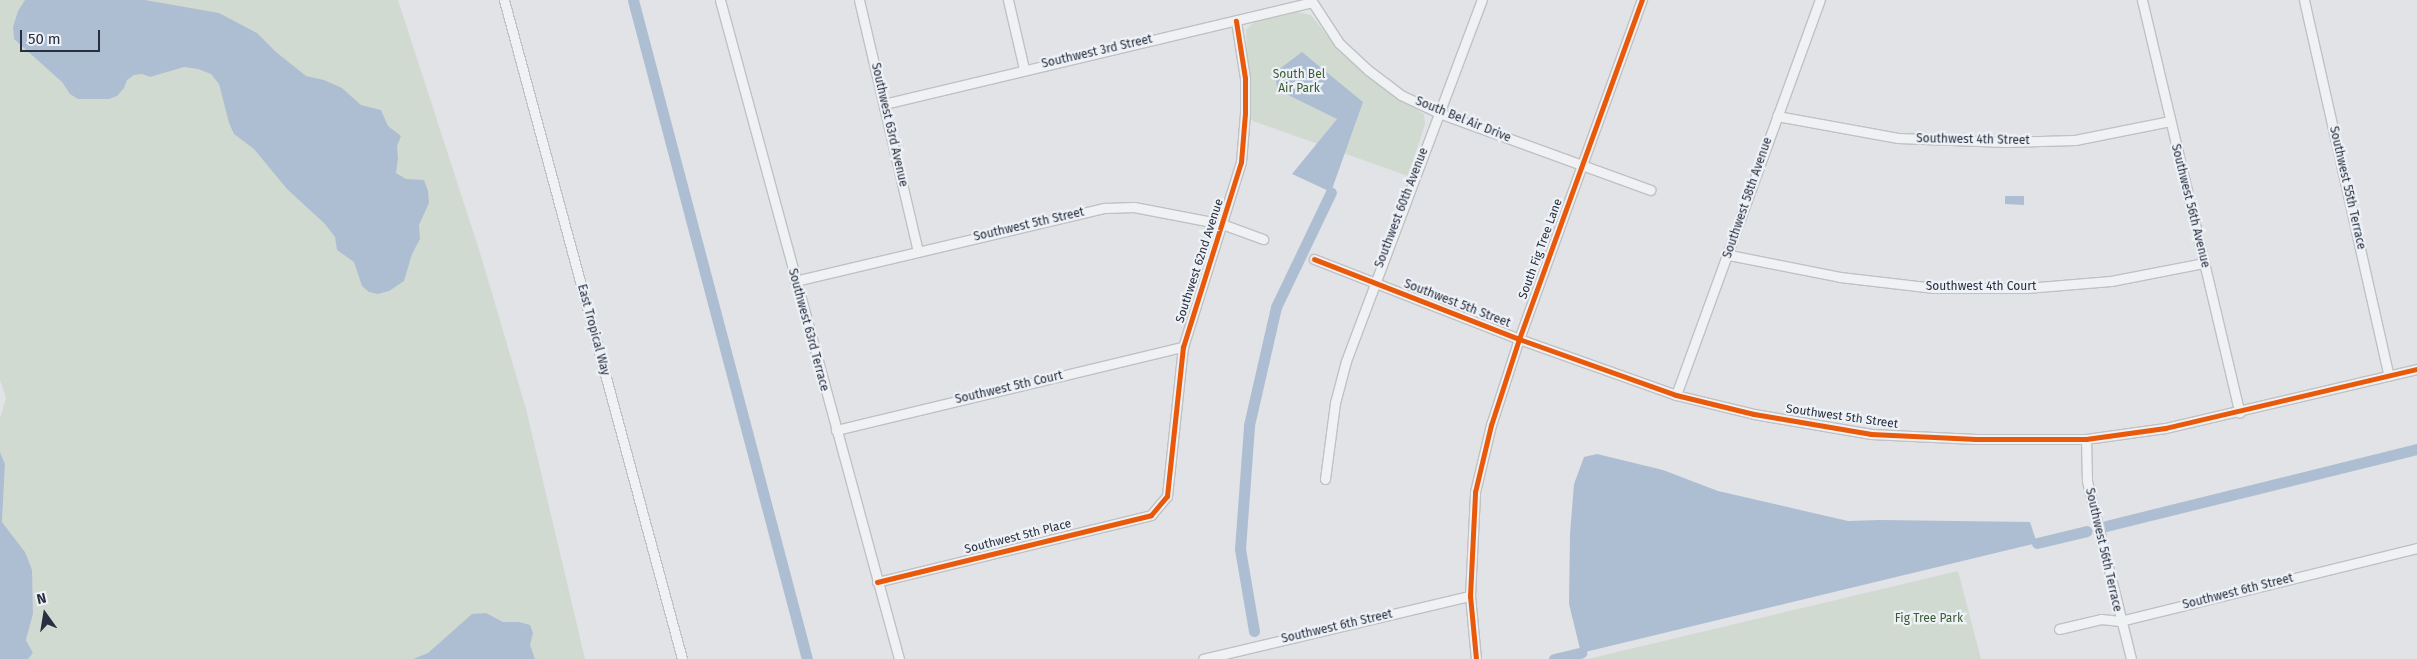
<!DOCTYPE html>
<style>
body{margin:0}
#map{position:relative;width:2417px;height:659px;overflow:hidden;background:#e1e3e6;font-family:"Fira Sans",sans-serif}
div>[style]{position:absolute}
.green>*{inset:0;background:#d1dad1}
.water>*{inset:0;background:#aebed2}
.canal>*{height:11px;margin:-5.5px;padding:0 5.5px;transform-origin:5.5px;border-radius:5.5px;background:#aebed2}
.roads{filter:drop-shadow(1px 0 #bfc1c4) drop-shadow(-1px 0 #bfc1c4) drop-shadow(0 1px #bfc1c4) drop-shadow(0 -1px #bfc1c4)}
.minor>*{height:9px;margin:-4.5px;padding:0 4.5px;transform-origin:4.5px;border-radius:4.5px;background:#f0f1f3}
.cycleway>*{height:5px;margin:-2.5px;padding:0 2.5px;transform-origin:2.5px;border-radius:2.5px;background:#e8590c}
span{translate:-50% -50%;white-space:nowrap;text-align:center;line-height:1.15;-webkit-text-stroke:4.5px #eef1f6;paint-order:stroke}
.street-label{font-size:12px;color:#272f40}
.park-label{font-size:12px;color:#3a5c34}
.north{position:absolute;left:20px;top:589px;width:50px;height:50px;-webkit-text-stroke:4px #eef1f6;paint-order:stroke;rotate:347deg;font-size:14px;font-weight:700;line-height:20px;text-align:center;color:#272f40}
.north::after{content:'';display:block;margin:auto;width:18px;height:22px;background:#272f40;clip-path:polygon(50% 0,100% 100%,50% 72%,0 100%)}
.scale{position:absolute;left:20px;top:30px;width:80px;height:22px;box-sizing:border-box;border:2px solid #272f40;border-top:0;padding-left:6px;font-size:15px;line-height:18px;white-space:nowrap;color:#272f40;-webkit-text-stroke:4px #eef1f6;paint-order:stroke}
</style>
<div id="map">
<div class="green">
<div style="clip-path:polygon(0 0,398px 0,481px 256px,526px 409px,585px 659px,28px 659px,33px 653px,26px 640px,33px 614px,25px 552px,2px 522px,5px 464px,0 452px,0 418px,6px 398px,0 380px)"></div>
<div style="clip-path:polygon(1297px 12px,1311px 15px,1339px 50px,1368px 77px,1424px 114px,1425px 124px,1408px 176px,1253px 121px,1249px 117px,1246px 30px,1254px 22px)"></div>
<div style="clip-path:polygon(1958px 571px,1981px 659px,1588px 659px)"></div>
</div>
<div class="water">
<div style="clip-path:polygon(25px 0,145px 0,219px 13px,257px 33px,276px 52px,306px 76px,324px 80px,342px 88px,361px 105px,381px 110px,388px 126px,401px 136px,397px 146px,398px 158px,396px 173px,406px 179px,424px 180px,428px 191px,429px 203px,419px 225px,420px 239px,412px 254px,404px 281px,389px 291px,378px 294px,369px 292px,362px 286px,354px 262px,337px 250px,335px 237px,325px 224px,287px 189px,254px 149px,234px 134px,229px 123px,219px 84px,211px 74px,198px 69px,184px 67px,150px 77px,142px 74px,134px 75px,127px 80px,124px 88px,117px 96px,109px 99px,78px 99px,70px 94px,62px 82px,14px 39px,13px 27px,18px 11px)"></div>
<div style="clip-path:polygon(1302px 52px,1363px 102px,1331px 192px,1292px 174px,1337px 119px,1278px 90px,1274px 73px)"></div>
<div style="clip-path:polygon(2005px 196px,2024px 196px,2024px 205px,2005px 204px)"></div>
<div style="clip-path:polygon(0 452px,5px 464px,2px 522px,25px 552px,32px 570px,33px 614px,26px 640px,33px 653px,28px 659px,0 659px)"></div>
<div style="clip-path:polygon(1597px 454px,1663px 470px,1718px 491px,1848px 521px,1880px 520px,2030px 522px,2037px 543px,1581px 653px,1569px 604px,1570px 534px,1574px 484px,1584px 457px)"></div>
<div style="clip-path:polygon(486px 613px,503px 622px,519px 622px,530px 625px,533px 633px,530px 645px,535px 659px,413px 659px,428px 653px,472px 614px)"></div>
</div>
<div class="canal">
<div style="left:633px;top:0;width:682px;rotate:75.21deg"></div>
<div style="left:2106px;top:526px;width:320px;rotate:-13.9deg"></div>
<div style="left:2037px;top:543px;width:51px;rotate:-13.5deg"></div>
<div style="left:1254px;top:631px;width:83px;rotate:-99.7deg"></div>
<div style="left:1240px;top:549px;width:124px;rotate:-85.8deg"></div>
<div style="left:1249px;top:425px;width:121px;rotate:-77.1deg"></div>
<div style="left:1276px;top:307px;width:127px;rotate:-64.4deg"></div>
<div style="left:1554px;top:659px;width:28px;rotate:-13deg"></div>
</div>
<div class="roads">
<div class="minor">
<div style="left:504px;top:0;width:683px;rotate:74.88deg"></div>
<div style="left:720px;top:0;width:683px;rotate:74.8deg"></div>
<div style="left:859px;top:0;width:258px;rotate:76.8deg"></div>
<div style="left:1008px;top:0;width:71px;rotate:76.9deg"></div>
<div style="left:1311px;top:0;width:51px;rotate:56.9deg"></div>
<div style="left:1339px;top:43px;width:40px;rotate:43deg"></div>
<div style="left:1368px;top:70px;width:41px;rotate:37.1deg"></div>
<div style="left:1401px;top:95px;width:42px;rotate:25.3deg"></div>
<div style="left:1439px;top:113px;width:225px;rotate:20deg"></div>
<div style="left:2142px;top:0;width:424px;rotate:76.7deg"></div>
<div style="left:2304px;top:0;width:385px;rotate:77.3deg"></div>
<div style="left:884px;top:104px;width:439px;rotate:-13.4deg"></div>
<div style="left:1777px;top:116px;width:123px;rotate:10.3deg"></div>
<div style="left:1898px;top:138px;width:108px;rotate:2.1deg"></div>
<div style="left:2006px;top:142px;width:69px;rotate:-1.7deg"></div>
<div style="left:2075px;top:140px;width:97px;rotate:-11.3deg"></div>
<div style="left:1729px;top:255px;width:113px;rotate:11.2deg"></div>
<div style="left:1840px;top:277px;width:95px;rotate:6.7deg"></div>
<div style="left:1934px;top:288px;width:92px"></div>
<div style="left:2026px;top:288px;width:85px;rotate:-4.7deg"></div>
<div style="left:2111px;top:281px;width:95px;rotate:-11deg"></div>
<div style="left:1314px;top:259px;width:220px;rotate:21.3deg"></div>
<div style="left:1519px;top:339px;width:167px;rotate:19.6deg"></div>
<div style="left:1676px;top:395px;width:80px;rotate:13.7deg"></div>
<div style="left:1754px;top:414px;width:119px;rotate:9.7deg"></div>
<div style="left:1871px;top:434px;width:105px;rotate:2.7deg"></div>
<div style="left:1976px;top:439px;width:110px"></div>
<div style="left:2086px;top:439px;width:80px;rotate:-7.9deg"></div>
<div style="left:2165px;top:428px;width:259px;rotate:-13.2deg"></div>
<div style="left:795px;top:281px;width:318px;rotate:-13.3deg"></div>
<div style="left:1105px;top:208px;width:29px;rotate:-2deg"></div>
<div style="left:1134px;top:207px;width:90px;rotate:10.9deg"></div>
<div style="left:1222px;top:224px;width:44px;rotate:20.1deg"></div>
<div style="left:1676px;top:395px;width:420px;rotate:-70deg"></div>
<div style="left:836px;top:430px;width:357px;rotate:-13.5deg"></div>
<div style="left:2086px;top:439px;width:42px;rotate:88.6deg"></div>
<div style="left:2087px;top:481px;width:183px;rotate:76.1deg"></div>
<div style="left:1325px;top:479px;width:77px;rotate:-82.5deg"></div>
<div style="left:1335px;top:403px;width:43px;rotate:-75.3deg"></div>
<div style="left:1346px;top:361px;width:386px;rotate:-69.4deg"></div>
<div style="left:877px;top:582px;width:282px;rotate:-13.7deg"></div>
<div style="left:1151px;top:515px;width:25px;rotate:-50deg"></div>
<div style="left:1167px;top:496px;width:150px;rotate:-83.9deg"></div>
<div style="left:1183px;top:347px;width:194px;rotate:-72.6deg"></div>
<div style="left:1241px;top:162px;width:49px;rotate:-85.3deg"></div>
<div style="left:1245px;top:113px;width:35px;rotate:-90deg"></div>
<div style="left:1245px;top:78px;width:58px;rotate:-99deg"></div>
<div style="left:2059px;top:629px;width:43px;rotate:-13.4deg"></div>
<div style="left:2101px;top:619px;width:19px;rotate:6deg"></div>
<div style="left:2120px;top:621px;width:306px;rotate:-13.8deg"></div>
<div style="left:1203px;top:659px;width:274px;rotate:-13.3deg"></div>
<div style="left:1476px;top:659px;width:63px;rotate:-95.4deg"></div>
<div style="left:1470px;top:596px;width:104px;rotate:-87.2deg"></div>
<div style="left:1475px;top:492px;width:69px;rotate:-76.6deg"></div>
<div style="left:1491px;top:425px;width:90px;rotate:-72deg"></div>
<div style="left:1519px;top:339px;width:361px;rotate:-70.1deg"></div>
</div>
</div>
<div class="cycleway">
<div style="left:1314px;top:259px;width:220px;rotate:21.3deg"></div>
<div style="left:1519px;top:339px;width:167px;rotate:19.6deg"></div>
<div style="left:1676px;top:395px;width:80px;rotate:13.7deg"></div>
<div style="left:1754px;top:414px;width:119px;rotate:9.7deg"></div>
<div style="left:1871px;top:434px;width:105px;rotate:2.7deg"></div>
<div style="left:1976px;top:439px;width:110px"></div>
<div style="left:2086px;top:439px;width:80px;rotate:-7.9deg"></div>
<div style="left:2165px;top:428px;width:259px;rotate:-13.2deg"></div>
<div style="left:877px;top:582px;width:282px;rotate:-13.7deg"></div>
<div style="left:1151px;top:515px;width:25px;rotate:-50deg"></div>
<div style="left:1167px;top:496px;width:150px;rotate:-83.9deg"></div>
<div style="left:1183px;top:347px;width:194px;rotate:-72.6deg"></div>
<div style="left:1241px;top:162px;width:49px;rotate:-85.3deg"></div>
<div style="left:1245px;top:113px;width:35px;rotate:-90deg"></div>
<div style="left:1245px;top:78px;width:58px;rotate:-99deg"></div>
<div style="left:1476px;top:659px;width:63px;rotate:-95.4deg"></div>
<div style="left:1470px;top:596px;width:104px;rotate:-87.2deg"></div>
<div style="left:1475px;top:492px;width:69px;rotate:-76.6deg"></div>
<div style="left:1491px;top:425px;width:90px;rotate:-72deg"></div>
<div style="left:1519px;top:339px;width:361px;rotate:-70.1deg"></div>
</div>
<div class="street-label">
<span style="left:1097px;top:52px;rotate:-13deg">Southwest 3rd Street</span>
<span style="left:1463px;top:120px;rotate:22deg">South Bel Air Drive</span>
<span style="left:889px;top:125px;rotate:77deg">Southwest 63rd Avenue</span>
<span style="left:1973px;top:140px;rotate:1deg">Southwest 4th Street</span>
<span style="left:2347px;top:188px;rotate:77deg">Southwest 55th Terrace</span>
<span style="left:1748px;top:198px;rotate:-71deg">Southwest 58th Avenue</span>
<span style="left:2190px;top:206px;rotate:76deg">Southwest 56th Avenue</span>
<span style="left:1402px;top:208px;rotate:-69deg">Southwest 60th Avenue</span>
<span style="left:1029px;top:225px;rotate:-13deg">Southwest 5th Street</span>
<span style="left:1541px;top:249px;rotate:-70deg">South Fig Tree Lane</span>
<span style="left:1200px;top:261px;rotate:-72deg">Southwest 62nd Avenue</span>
<span style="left:1981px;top:287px">Southwest 4th Court</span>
<span style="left:1457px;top:304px;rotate:21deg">Southwest 5th Street</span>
<span style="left:593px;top:330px;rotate:75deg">East Tropical Way</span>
<span style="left:808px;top:330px;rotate:75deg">Southwest 63rd Terrace</span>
<span style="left:1009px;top:388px;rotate:-13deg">Southwest 5th Court</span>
<span style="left:1842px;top:417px;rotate:8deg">Southwest 5th Street</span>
<span style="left:1018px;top:537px;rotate:-14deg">Southwest 5th Place</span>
<span style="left:2103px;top:550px;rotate:77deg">Southwest 56th Terrace</span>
<span style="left:2238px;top:592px;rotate:-14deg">Southwest 6th Street</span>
<span style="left:1337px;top:627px;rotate:-13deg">Southwest 6th Street</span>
</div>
<div class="park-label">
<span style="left:1299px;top:82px">South Bel<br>Air Park</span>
<span style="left:1929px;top:619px">Fig Tree Park</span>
</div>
<div class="north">N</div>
<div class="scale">50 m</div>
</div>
